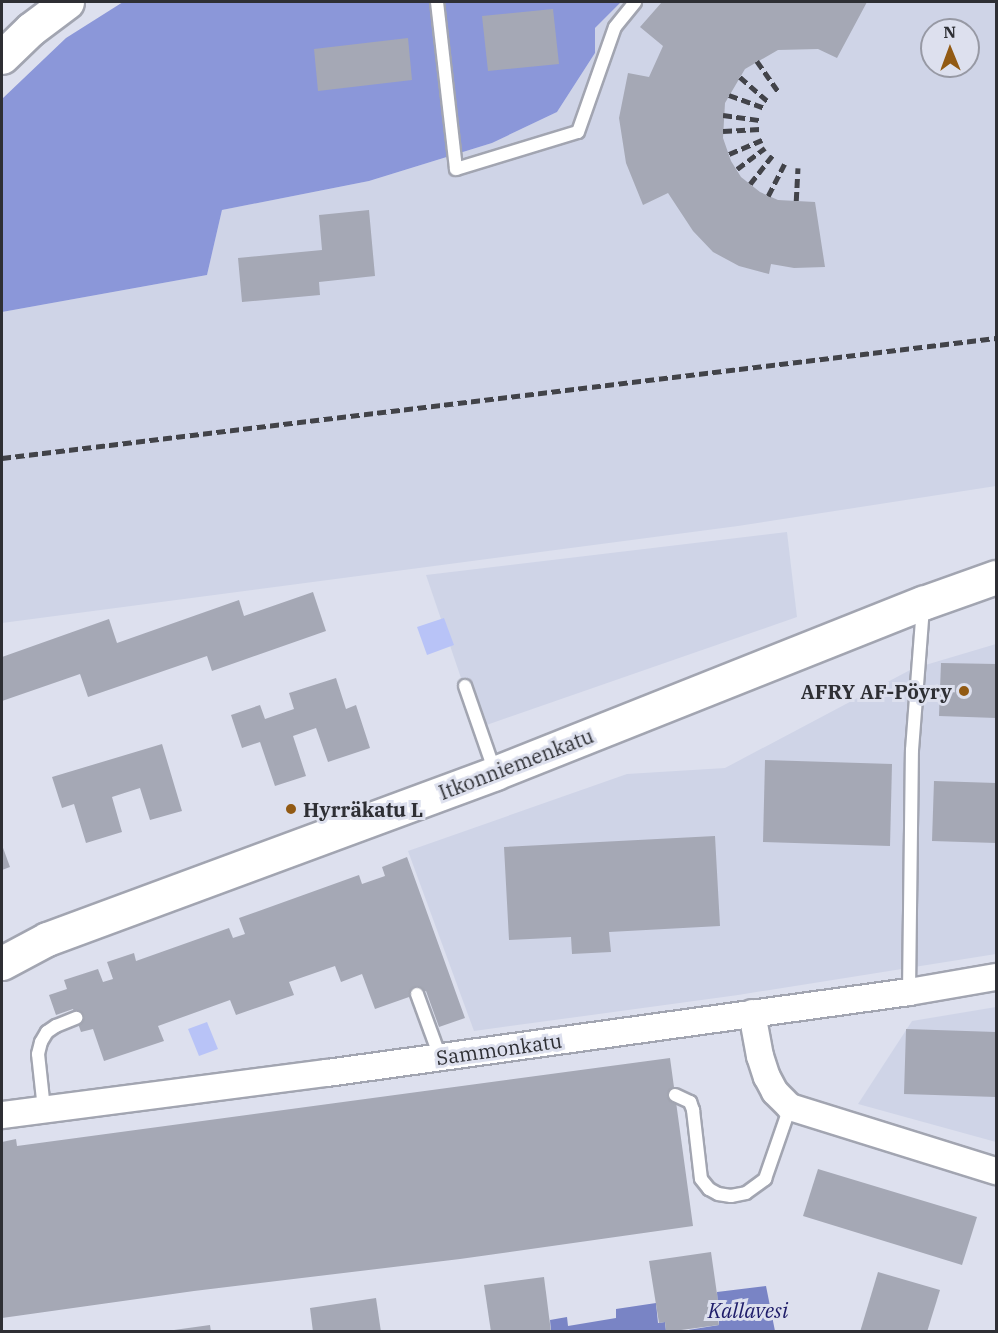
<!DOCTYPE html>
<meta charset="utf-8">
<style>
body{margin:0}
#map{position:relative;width:998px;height:1333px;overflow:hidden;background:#dde0ee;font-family:"IBM Plex Serif",serif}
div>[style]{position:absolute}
.built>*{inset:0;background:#cfd4e7}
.green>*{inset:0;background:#b8c3f7}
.forest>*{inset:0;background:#8b97d9}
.water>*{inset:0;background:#7984c5}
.building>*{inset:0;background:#a5a8b5}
.roads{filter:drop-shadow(2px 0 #a2a5b1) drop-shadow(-2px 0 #a2a5b1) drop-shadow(0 2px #a2a5b1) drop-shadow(0 -2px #a2a5b1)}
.service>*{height:12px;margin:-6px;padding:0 6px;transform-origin:6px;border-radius:6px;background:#fff}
.minor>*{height:26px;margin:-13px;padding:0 13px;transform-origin:13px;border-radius:13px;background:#fff}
.secondary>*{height:33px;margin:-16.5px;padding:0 16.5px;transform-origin:16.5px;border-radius:16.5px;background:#fff}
.rail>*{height:4.5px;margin-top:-2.25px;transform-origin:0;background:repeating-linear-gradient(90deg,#424349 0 9px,transparent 0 13.5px)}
.dots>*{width:16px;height:16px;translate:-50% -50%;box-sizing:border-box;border:3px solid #dde0ee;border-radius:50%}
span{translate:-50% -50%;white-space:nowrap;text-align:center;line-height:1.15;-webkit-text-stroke:6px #dde0ee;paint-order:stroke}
.poi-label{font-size:20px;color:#2e2f34;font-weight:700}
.right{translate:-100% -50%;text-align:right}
.left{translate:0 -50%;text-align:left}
.street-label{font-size:20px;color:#2e2f34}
.water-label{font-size:21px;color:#1e1c69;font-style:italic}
.frame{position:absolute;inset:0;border:3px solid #2e2f34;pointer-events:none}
.north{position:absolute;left:920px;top:18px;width:60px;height:60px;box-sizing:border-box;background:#dde0ee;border:2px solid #9799a4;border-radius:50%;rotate:359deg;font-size:16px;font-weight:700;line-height:24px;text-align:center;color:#2e2f34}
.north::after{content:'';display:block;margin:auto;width:21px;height:27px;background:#925a13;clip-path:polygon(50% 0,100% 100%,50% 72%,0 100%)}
</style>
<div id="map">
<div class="built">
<div style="clip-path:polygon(evenodd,621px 2px,996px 2px,996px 486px,738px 526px,2px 623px,2px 312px,207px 275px,222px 210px,369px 181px,492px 143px,557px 112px,595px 53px,595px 28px,621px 2px,932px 30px,968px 30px,968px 66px,932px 66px,932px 30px)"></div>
<div style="clip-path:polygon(787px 532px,797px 617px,478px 728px,426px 575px)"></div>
<div style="clip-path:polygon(996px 644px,996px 954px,738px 995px,474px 1031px,408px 851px,627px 774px,725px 768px,912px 669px)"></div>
<div style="clip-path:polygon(996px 1007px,996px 1142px,858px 1104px,912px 1021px)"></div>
</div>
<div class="green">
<div style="clip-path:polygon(444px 618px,454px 645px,427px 655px,417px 627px)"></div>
<div style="clip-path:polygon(207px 1022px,218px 1049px,199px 1056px,188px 1029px)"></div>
</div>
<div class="forest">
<div style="clip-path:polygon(123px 2px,621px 2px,595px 28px,595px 53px,557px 112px,492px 143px,369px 181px,222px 210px,207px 275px,2px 312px,2px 99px,66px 38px)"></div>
</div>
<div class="water">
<div style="clip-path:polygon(766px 1286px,775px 1331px,676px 1332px,719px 1325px,717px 1292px)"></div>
<div style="clip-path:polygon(656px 1303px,658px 1323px,665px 1322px,666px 1331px,551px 1331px,550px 1320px,567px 1317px,568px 1326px,616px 1318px,616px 1309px)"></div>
</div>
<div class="building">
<div style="clip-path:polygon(662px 2px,867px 2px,837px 58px,818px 49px,778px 50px,745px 69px,725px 103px,723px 138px,731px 161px,741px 177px,760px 192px,778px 200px,815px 202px,825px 267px,794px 268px,771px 264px,769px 274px,739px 266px,713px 252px,693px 231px,668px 193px,643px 205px,626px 163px,619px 118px,628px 73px,649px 77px,663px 46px,640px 27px)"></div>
<div style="clip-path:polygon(553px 9px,559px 64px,488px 71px,482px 16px)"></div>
<div style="clip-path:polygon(408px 38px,412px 80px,318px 91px,314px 49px)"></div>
<div style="clip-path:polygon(369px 210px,375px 276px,319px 282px,320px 295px,242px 302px,238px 258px,322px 250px,319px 215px)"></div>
<div style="clip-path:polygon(313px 592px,326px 631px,212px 671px,207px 656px,88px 697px,80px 674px,2px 701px,2px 657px,109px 619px,117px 643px,239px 600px,244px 616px)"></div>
<div style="clip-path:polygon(941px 663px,996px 664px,996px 718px,939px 716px)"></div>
<div style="clip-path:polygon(336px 678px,346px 709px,356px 705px,370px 748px,328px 762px,316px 728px,293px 736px,306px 776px,275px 786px,260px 742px,242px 748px,231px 715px,260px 705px,265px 719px,294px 709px,289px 693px)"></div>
<div style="clip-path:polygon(162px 744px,182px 811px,150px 820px,140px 788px,112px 797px,122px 832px,86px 843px,74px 804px,62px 808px,52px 777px)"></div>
<div style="clip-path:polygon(765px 760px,892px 764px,890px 846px,763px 842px)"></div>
<div style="clip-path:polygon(934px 781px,996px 783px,996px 843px,932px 841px)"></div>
<div style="clip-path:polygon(715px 836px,720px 926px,609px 932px,611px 952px,572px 954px,571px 937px,509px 940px,504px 847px)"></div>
<div style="clip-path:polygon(2px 845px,10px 867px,2px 870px)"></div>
<div style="clip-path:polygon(407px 857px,465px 1018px,439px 1027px,426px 991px,375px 1009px,362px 974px,341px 982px,335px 966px,289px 982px,294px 995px,236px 1015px,230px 1000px,158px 1026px,164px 1041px,104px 1061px,93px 1029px,81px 1032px,73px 1009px,56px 1015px,49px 995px,67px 989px,64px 980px,98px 969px,103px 982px,113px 979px,107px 962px,134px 953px,136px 961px,229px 928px,233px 938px,245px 934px,239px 918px,359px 875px,362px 884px,385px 876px,382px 867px)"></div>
<div style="clip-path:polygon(906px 1029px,996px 1032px,996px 1097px,904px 1094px)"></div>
<div style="clip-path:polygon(670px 1058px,693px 1226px,460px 1259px,194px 1291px,2px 1318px,2px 1142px,16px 1139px,17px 1146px)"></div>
<div style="clip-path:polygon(818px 1169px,977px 1217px,962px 1265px,803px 1216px)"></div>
<div style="clip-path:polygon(711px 1252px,720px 1315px,717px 1315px,719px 1325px,666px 1332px,665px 1322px,659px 1323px,649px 1261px)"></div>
<div style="clip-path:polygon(878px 1272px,940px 1290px,927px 1332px,860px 1332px)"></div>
<div style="clip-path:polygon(544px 1277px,551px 1332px,491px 1332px,484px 1285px)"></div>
<div style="clip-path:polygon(376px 1298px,381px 1332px,313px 1332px,310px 1308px)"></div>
<div style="clip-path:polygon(210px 1325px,211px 1332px,174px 1332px,174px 1330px)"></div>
</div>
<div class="roads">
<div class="service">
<div style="left:437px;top:2px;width:168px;rotate:83.5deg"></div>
<div style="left:456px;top:169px;width:127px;rotate:-16.9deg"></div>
<div style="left:578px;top:132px;width:111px;rotate:-70.6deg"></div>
<div style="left:615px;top:27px;width:32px;rotate:-51deg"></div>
<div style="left:465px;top:686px;width:91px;rotate:70.8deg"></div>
<div style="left:909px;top:992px;width:242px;rotate:-89.3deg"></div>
<div style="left:912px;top:750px;width:143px;rotate:-85.6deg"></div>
<div style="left:417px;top:994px;width:67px;rotate:69.9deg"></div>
<div style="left:675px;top:1095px;width:17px;rotate:25deg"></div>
<div style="left:690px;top:1102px;width:9px;rotate:69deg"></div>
<div style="left:693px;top:1110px;width:69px;rotate:83.4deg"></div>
<div style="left:701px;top:1179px;width:13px;rotate:51deg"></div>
<div style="left:709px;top:1189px;width:10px;rotate:29deg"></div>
<div style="left:718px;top:1194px;width:13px;rotate:9deg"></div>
<div style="left:731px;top:1196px;width:15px;rotate:-11deg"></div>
<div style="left:746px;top:1193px;width:24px;rotate:-36deg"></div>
<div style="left:765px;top:1179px;width:76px;rotate:-70.9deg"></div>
<div style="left:44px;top:1109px;width:55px;rotate:-96.2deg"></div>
<div style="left:38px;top:1054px;width:12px;rotate:-76deg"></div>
<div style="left:41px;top:1042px;width:12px;rotate:-59deg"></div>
<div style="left:47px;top:1032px;width:11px;rotate:-34deg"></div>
<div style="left:56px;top:1026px;width:22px;rotate:-22deg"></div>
</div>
<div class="minor">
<div style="left:752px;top:1013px;width:44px;rotate:79.5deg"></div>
<div style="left:760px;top:1056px;width:22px;rotate:72deg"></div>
<div style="left:767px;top:1077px;width:17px;rotate:62deg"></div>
<div style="left:775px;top:1092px;width:21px;rotate:45deg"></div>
<div style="left:790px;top:1107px;width:216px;rotate:17.3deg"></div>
<div style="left:2px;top:1115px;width:328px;rotate:-7.4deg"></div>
<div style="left:327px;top:1073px;width:588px;rotate:-7.92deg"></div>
<div style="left:909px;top:992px;width:88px;rotate:-9.8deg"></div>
</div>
<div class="secondary">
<div style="left:2px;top:57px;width:40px;rotate:-44deg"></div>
<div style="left:31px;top:29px;width:45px;rotate:-36.9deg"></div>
<div style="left:2px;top:963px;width:51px;rotate:-28.1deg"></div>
<div style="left:47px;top:939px;width:478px;rotate:-20.3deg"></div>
<div style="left:495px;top:773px;width:461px;rotate:-21.7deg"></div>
<div style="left:923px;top:603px;width:77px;rotate:-19.6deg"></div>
</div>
</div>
<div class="rail">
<div style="left:757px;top:61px;width:38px;rotate:55deg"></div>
<div style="left:740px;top:77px;width:37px;rotate:41deg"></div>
<div style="left:729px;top:95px;width:37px;rotate:20deg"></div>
<div style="left:723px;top:115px;width:37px;rotate:8deg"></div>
<div style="left:723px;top:131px;width:37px;rotate:-3deg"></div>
<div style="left:729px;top:154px;width:36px;rotate:-23deg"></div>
<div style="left:737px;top:169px;width:35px;rotate:-37deg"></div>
<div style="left:750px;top:184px;width:36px;rotate:-52deg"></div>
<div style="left:768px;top:196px;width:36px;rotate:-63deg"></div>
<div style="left:796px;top:201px;width:33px;rotate:-87deg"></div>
<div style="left:2px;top:458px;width:1001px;rotate:-6.88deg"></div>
</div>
<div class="dots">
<div style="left:964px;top:691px;background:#925a13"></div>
<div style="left:291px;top:809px;background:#925a13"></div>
</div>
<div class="poi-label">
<span class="right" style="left:952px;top:691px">AFRY AF-Pöyry</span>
<span class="left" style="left:303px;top:809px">Hyrräkatu L</span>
</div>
<div class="street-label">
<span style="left:516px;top:764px;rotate:-21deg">Itkonniemenkatu</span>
<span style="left:499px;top:1049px;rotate:-8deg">Sammonkatu</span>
</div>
<div class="water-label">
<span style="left:748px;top:1310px">Kallavesi</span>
</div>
<div class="frame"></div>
<div class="north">N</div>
</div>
